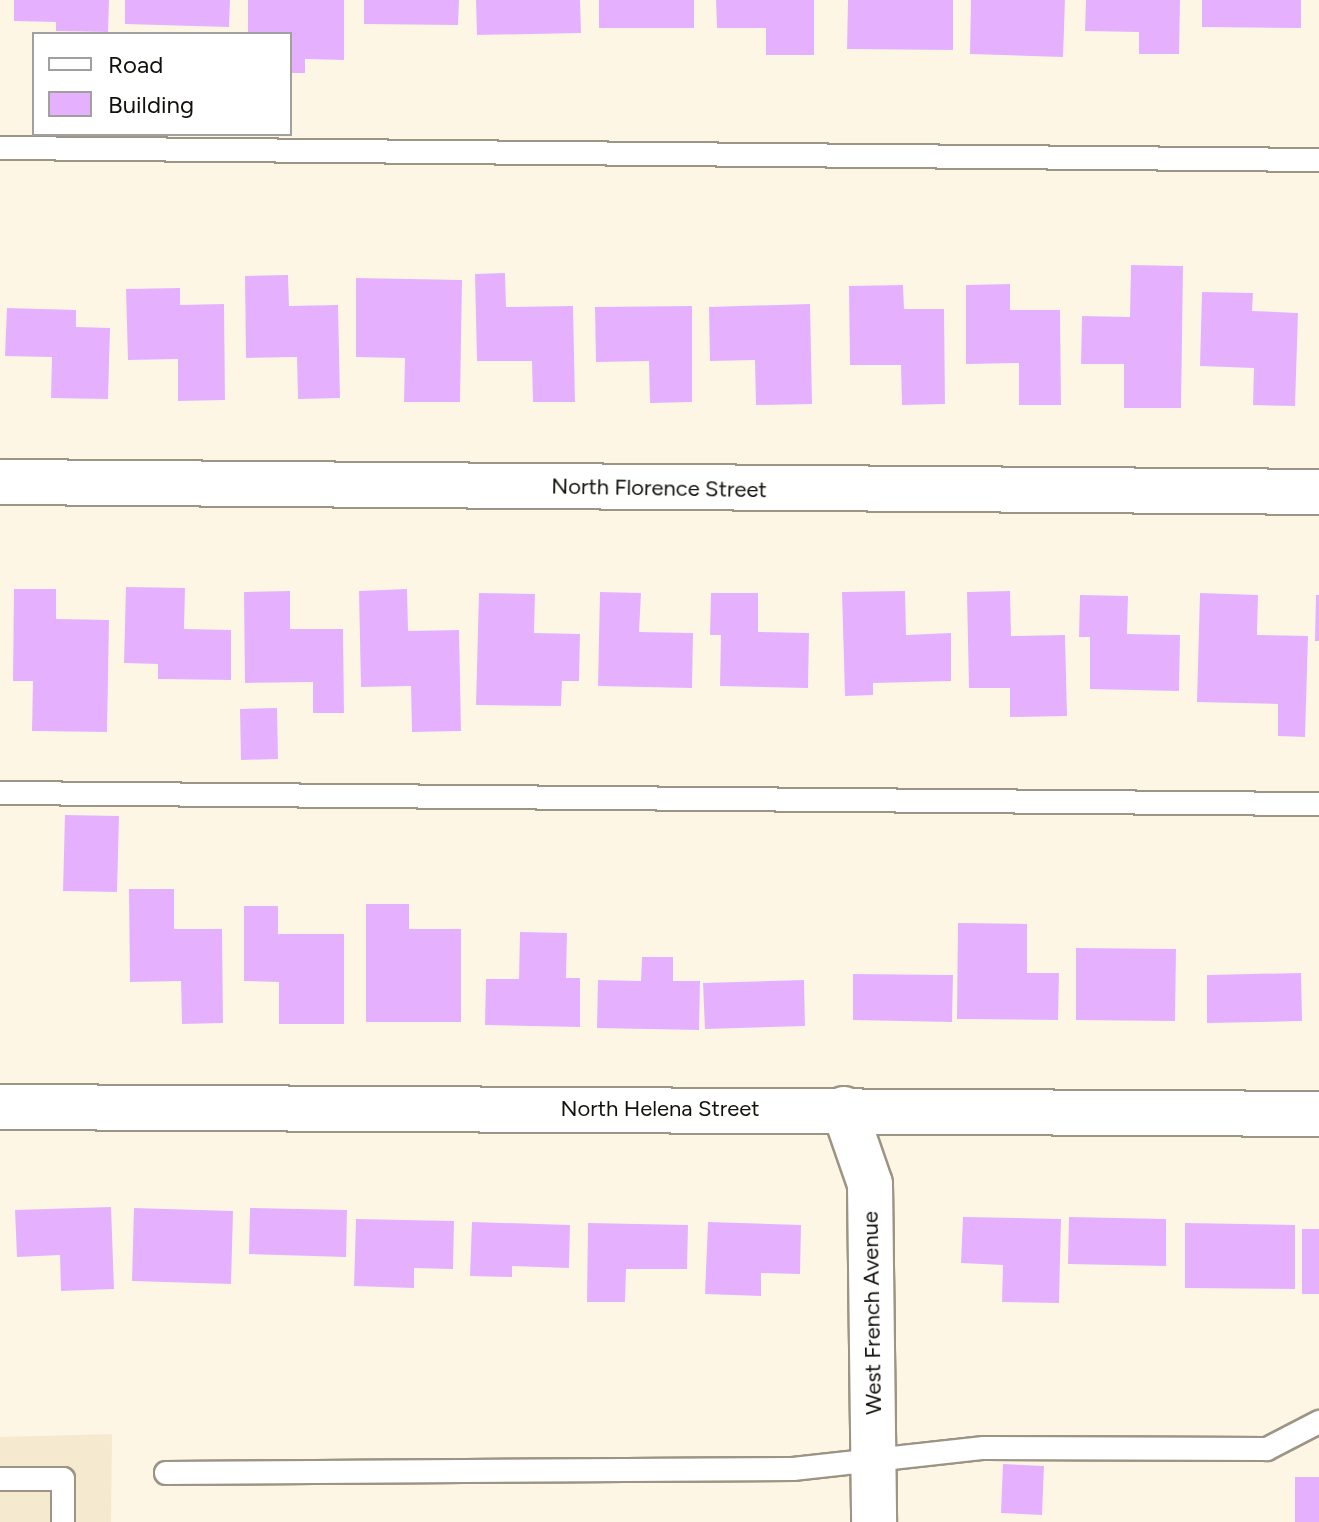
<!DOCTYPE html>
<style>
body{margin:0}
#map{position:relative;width:1319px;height:1522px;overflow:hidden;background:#fef6e4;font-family:Figtree,sans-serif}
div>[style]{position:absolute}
.built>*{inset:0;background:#f5e9d0}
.building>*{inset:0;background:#e5b1ff}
.roads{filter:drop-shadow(2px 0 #9c9484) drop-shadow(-2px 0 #9c9484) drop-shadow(0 2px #9c9484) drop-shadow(0 -2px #9c9484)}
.lane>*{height:22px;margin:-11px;padding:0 11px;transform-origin:11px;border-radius:11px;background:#fff}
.street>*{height:44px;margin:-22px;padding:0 22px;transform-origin:22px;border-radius:22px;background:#fff}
span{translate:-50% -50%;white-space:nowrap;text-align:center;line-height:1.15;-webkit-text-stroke:8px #fff;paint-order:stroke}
.street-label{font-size:22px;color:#13110b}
.legend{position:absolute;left:32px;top:32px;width:260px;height:104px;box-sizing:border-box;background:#fff;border:2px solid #a1a09d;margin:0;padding:10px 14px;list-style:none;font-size:24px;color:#13110b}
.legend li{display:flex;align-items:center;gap:16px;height:40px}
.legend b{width:40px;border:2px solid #a1a09d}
</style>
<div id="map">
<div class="built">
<div style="clip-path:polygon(112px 1434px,111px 1522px,0 1522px,0 1437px)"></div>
</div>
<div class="building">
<div style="clip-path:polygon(14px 0,109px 0,108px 32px,56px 31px,56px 22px,14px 21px)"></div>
<div style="clip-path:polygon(125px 0,230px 0,229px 27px,125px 24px)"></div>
<div style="clip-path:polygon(248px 0,344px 0,344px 60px,305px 59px,305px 73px,290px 73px,290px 34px,248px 34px)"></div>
<div style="clip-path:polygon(364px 0,459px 0,458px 25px,364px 24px)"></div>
<div style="clip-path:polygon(476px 0,580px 0,581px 33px,477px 35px)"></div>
<div style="clip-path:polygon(599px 0,694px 0,694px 28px,599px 28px)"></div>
<div style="clip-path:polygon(716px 0,814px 0,814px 55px,766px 55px,766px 28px,717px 28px)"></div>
<div style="clip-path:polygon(848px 0,953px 0,953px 50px,847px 49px)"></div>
<div style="clip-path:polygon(971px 0,1065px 0,1063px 57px,970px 54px)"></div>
<div style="clip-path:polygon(1086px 0,1180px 0,1179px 54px,1139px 54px,1139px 32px,1085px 31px)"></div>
<div style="clip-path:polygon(1202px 0,1301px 0,1301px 28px,1202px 27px)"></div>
<div style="clip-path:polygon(1131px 265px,1183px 266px,1181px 408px,1124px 408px,1124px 364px,1081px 364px,1082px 316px,1130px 317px)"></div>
<div style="clip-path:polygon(505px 273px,506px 307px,573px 306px,575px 402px,533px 402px,532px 361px,477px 361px,475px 274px)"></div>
<div style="clip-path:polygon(288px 275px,289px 306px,338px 305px,340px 398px,298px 399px,297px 357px,246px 358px,245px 276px)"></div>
<div style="clip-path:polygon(356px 278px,462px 280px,460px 402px,404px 402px,405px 358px,356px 357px)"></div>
<div style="clip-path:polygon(1010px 284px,1010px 310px,1060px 310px,1061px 405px,1019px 405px,1019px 363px,966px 364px,966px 285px)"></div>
<div style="clip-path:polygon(903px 285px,904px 309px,944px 309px,945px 404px,902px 405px,901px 365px,850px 365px,849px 286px)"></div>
<div style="clip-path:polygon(180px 288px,180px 305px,224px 304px,225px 400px,178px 401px,178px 359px,128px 360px,126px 289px)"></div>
<div style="clip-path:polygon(1202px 292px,1253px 293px,1252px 311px,1298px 313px,1295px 406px,1253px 405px,1254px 368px,1200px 366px)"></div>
<div style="clip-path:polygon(810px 304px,812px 404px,756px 405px,755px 360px,710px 361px,709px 307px)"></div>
<div style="clip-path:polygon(692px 306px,692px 402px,650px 403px,649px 361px,596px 362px,595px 307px)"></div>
<div style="clip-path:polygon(7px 308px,76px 310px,76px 327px,110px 328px,108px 399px,51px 398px,52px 357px,5px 356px)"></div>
<div style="clip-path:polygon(126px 587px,185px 588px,184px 629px,231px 630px,231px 680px,158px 679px,158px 664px,124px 663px)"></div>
<div style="clip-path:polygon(14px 589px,56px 589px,56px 619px,109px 620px,107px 732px,32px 731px,33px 681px,13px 681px)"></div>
<div style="clip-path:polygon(407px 589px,408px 631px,459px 630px,461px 731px,412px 732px,411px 686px,361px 687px,359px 591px)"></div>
<div style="clip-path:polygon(290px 591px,290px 629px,343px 629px,344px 713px,313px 713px,313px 682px,245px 683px,244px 592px)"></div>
<div style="clip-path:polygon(905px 591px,906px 635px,951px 633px,951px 681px,873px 683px,873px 695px,845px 696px,842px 592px)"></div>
<div style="clip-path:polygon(1010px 591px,1011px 636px,1065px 635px,1067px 716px,1010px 717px,1010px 688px,969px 688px,967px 592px)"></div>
<div style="clip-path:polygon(600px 592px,641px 593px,639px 632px,693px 633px,692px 688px,598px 686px)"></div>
<div style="clip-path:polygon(479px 593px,535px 594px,534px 633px,580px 634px,579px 681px,562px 681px,561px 706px,476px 705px)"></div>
<div style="clip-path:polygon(711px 593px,758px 593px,758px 632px,809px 633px,808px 688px,720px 686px,721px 635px,710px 635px)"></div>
<div style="clip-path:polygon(1200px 593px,1258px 595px,1257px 635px,1308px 636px,1305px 737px,1278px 736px,1278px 704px,1197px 702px)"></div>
<div style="clip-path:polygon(1080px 595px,1128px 596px,1127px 634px,1180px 635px,1179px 691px,1090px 689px,1090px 637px,1079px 637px)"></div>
<div style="clip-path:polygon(1316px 595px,1319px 595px,1319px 641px,1315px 641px)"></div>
<div style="clip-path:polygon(277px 708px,278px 759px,241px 760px,240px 709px)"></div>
<div style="clip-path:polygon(65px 815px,119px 816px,117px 892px,63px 891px)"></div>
<div style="clip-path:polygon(129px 889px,174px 889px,174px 929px,222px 929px,223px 1023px,182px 1024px,181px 981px,130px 982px)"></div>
<div style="clip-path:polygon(366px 904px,409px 904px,409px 929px,461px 929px,461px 1022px,366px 1022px)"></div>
<div style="clip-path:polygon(244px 906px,278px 906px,278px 934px,344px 934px,344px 1024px,279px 1024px,279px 982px,244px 981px)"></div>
<div style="clip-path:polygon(958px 923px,1027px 924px,1027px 973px,1059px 973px,1058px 1020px,957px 1019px)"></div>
<div style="clip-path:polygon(520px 932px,567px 933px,566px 978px,580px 978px,580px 1027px,485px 1025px,486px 979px,519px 979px)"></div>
<div style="clip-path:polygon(1076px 948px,1176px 949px,1175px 1021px,1076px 1020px)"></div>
<div style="clip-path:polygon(642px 957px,673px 957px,673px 981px,700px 981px,699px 1030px,597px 1028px,598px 980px,641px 981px)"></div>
<div style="clip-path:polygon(1301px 973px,1302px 1021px,1207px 1023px,1207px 975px)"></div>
<div style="clip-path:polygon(853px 974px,953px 975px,952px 1022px,853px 1020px)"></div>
<div style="clip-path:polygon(804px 980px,805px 1026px,705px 1029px,703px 983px)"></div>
<div style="clip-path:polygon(111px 1207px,114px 1289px,61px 1291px,60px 1255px,17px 1257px,15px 1210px)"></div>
<div style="clip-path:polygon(134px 1208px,233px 1211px,231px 1284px,132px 1281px)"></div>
<div style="clip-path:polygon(250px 1208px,347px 1210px,346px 1257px,249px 1254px)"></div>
<div style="clip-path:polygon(963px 1217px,1061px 1219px,1059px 1303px,1002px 1302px,1003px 1265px,961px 1263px)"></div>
<div style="clip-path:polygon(1069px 1217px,1166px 1219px,1166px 1266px,1068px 1264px)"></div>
<div style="clip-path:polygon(356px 1219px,454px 1221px,453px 1269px,414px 1268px,414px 1288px,354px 1286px)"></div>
<div style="clip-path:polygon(472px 1222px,570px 1225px,569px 1268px,512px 1266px,512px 1277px,470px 1276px)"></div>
<div style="clip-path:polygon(708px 1222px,801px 1225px,800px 1274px,761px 1273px,761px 1296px,705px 1294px)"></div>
<div style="clip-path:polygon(588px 1223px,688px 1225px,687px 1269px,626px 1269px,625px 1302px,587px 1302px)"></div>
<div style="clip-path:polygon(1185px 1223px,1295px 1225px,1295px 1289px,1185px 1288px)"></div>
<div style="clip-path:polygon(1302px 1229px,1319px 1229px,1319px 1294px,1302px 1294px)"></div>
<div style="clip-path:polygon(1003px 1464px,1044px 1466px,1042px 1515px,1001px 1513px)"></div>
<div style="clip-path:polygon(1295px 1477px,1319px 1477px,1319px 1522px,1295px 1522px)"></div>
</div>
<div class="roads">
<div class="lane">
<div style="left:0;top:148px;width:1319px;rotate:0.52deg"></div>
<div style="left:0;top:793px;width:1319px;rotate:0.48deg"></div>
<div style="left:166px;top:1473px;width:627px;rotate:-0.37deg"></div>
<div style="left:793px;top:1469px;width:192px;rotate:-6.3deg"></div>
<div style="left:984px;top:1448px;width:283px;rotate:0.2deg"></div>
<div style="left:1267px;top:1449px;width:59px;rotate:-27.4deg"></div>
<div style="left:0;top:1479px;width:63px"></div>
<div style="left:63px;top:1479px;width:43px;rotate:90deg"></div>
</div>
<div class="street">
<div style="left:0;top:482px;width:1319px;rotate:0.43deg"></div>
<div style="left:0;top:1107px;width:1319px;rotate:0.3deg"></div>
<div style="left:844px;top:1109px;width:79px;rotate:70.9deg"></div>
<div style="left:870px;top:1184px;width:338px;rotate:89.3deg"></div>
</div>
</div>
<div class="street-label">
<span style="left:659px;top:488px;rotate:1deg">North Florence Street</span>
<span style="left:660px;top:1109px">North Helena Street</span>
<span style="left:872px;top:1313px;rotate:-91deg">West French Avenue</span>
</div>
<ul class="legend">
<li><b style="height:10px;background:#fff"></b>Road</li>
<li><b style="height:22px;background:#e5b1ff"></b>Building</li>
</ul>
</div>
